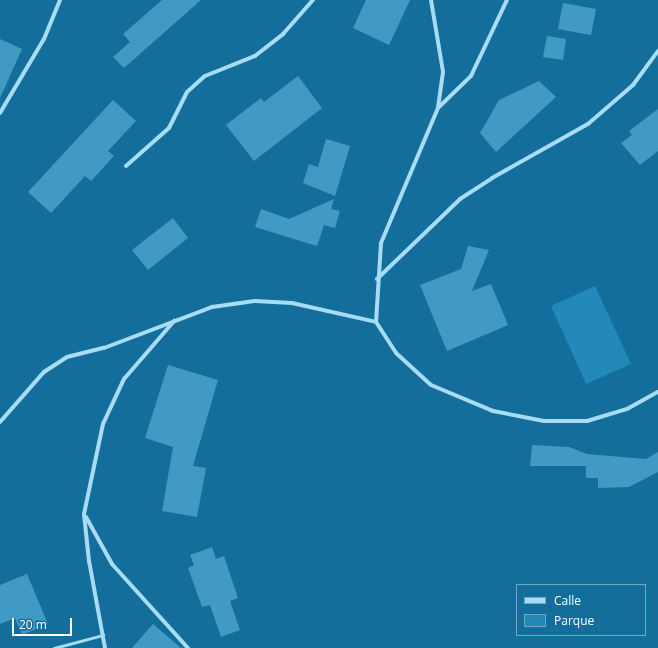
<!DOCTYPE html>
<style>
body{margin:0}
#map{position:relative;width:658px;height:648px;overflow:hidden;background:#136e9b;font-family:"Open Sans",sans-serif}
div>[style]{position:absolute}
.green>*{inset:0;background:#2289b8}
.building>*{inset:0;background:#409ac4}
.lane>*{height:3px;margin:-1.5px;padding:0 1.5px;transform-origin:1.5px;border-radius:1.5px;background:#a7dcf4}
.street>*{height:4px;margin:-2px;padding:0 2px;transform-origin:2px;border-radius:2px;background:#a7dcf4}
span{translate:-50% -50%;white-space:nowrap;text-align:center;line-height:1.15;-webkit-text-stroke:3px #136e9b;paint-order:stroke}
.legend{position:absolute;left:516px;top:584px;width:130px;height:52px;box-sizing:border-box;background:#136e9b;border:1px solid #71a8c3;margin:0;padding:5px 7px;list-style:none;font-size:12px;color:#fff}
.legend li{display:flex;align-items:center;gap:8px;height:20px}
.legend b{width:20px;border:1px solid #71a8c3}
.scale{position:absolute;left:12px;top:618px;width:60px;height:18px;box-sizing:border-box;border:2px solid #fff;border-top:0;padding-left:5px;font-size:12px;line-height:14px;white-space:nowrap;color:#fff;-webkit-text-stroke:3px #136e9b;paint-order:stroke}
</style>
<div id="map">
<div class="green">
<div style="clip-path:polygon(595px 286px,631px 364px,586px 384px,551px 306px)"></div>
</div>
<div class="building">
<div style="clip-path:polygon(162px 0,201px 0,124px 68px,113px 57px,130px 42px,123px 34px)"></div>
<div style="clip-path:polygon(366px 0,410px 0,389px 45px,353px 28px)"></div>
<div style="clip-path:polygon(563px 3px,596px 9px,591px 35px,558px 29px)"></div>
<div style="clip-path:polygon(547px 36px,566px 39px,563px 60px,543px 57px)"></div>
<div style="clip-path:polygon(0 39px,22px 49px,0 98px)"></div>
<div style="clip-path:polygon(298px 76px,322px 108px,254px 161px,226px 125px,261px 98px,264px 102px)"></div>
<div style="clip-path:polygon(539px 81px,556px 97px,496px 152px,480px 133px,499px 100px)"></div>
<div style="clip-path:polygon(113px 100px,136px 121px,108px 151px,114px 156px,91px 181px,85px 176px,51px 213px,28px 192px)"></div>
<div style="clip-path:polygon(658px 109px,658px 151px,640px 165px,621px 143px,632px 135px,629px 131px)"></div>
<div style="clip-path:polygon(326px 139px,350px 146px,335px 196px,303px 183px,309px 164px,318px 167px)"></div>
<div style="clip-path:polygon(334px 199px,331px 209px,340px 211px,335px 228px,324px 225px,317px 246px,255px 227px,261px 209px,289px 219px)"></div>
<div style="clip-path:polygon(173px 218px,188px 238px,148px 270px,132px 250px)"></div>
<div style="clip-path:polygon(468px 246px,489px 250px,472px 291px,491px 284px,508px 325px,447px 351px,420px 285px,461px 269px)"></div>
<div style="clip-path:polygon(168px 365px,218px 380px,193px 466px,206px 468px,197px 517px,162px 511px,173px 447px,145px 438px)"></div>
<div style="clip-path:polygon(532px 445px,569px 447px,587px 454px,646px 459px,658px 452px,658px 472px,629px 487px,598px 488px,598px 478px,586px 478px,586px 466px,530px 466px)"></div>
<div style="clip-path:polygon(212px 547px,216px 559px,224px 556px,238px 598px,230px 601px,240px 630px,221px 637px,210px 605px,202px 607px,188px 568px,194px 565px,190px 555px)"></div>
<div style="clip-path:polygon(27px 574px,48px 624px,22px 635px,15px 618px,0 624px,0 585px)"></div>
<div style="clip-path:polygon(153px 624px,181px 648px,132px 648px)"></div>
</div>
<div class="lane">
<div style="left:54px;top:648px;width:51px;rotate:-14.9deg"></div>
</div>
<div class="street">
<div style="left:431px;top:0;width:73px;rotate:80.5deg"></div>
<div style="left:443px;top:72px;width:36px;rotate:98deg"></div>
<div style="left:438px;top:108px;width:147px;rotate:112.9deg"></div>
<div style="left:381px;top:243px;width:79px;rotate:93.6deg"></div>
<div style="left:376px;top:322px;width:37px;rotate:57deg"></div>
<div style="left:396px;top:353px;width:47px;rotate:42.4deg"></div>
<div style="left:431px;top:385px;width:67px;rotate:22.8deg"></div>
<div style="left:493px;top:411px;width:52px;rotate:11.1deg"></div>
<div style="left:544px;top:421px;width:43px"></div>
<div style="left:587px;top:421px;width:42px;rotate:-16.7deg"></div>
<div style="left:627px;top:409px;width:35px;rotate:-29deg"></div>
<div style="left:439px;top:107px;width:45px;rotate:-44.1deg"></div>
<div style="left:471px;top:76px;width:84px;rotate:-64.7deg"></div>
<div style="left:0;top:113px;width:86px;rotate:-59.3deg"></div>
<div style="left:44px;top:39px;width:42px;rotate:-67.7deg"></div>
<div style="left:126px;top:166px;width:57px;rotate:-41.5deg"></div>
<div style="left:169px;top:128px;width:40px;rotate:-63.4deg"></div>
<div style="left:187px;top:92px;width:24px;rotate:-42deg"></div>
<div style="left:205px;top:76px;width:54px;rotate:-21.8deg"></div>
<div style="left:255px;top:56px;width:36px;rotate:-38deg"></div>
<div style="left:283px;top:34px;width:45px;rotate:-48.6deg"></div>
<div style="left:377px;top:279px;width:115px;rotate:-43.9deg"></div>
<div style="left:460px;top:199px;width:38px;rotate:-33deg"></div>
<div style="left:492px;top:178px;width:110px;rotate:-29.4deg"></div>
<div style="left:588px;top:124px;width:60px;rotate:-40.9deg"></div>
<div style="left:633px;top:85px;width:42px;rotate:-53.7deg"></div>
<div style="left:0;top:422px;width:67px;rotate:-48.7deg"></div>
<div style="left:44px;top:372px;width:27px;rotate:-33deg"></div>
<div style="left:67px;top:357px;width:38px;rotate:-14deg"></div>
<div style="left:104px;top:348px;width:116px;rotate:-20.8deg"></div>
<div style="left:212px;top:307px;width:43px;rotate:-7.9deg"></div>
<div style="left:255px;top:301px;width:37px;rotate:3deg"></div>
<div style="left:292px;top:303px;width:86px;rotate:12.7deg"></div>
<div style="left:86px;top:517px;width:54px;rotate:61deg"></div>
<div style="left:112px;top:564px;width:113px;rotate:47.9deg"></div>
<div style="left:105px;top:648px;width:88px;rotate:-100.4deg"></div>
<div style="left:89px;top:561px;width:47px;rotate:-96.1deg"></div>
<div style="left:84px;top:514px;width:92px;rotate:-78.1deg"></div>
<div style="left:103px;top:424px;width:50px;rotate:-65deg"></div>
<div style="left:124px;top:379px;width:77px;rotate:-49.2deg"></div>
</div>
<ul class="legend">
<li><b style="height:5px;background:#a7dcf4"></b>Calle</li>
<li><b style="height:11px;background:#2289b8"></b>Parque</li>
</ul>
<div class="scale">20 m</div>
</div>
